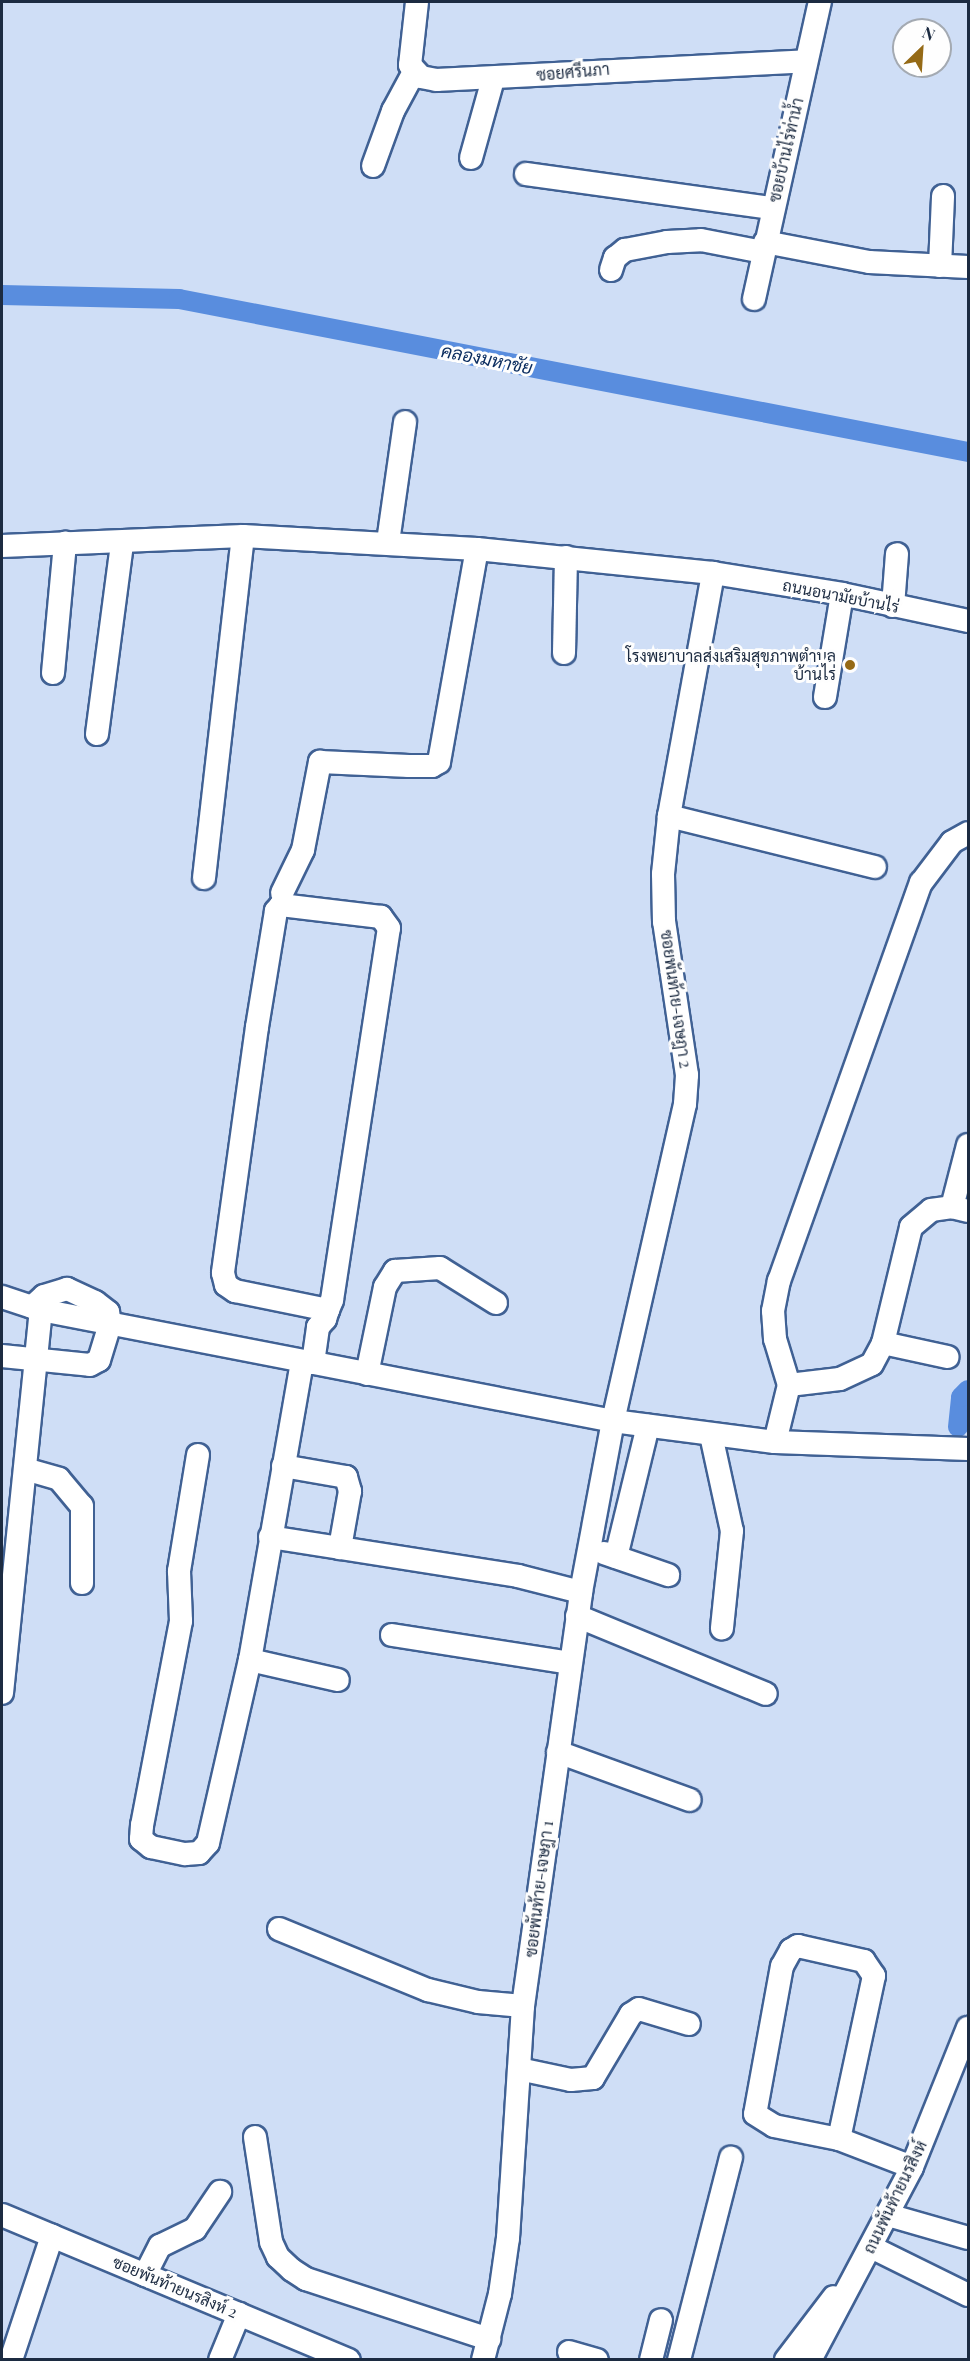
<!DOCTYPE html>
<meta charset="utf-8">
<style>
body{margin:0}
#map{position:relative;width:970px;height:2361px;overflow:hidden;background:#cfdef6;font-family:"Playfair Display",Sarabun,serif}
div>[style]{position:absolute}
.canal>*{height:20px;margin:-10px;padding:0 10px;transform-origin:10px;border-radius:10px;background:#598dde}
.roads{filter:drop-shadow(2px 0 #406194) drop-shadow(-2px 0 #406194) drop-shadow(0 2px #406194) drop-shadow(0 -2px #406194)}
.minor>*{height:22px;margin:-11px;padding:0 11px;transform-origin:11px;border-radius:11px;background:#fff}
.dots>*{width:16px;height:16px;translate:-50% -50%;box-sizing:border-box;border:3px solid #fefefe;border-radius:50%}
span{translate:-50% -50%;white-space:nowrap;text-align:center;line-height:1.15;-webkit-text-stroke:6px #fefefe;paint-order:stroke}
.street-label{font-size:16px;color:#1c2b41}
.poi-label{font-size:16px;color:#1c2b41}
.right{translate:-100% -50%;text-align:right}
.water-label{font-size:18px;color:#092b5e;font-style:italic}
.frame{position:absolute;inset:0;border:3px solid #1c2b41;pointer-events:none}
.north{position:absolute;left:892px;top:18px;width:60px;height:60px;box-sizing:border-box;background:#fefefe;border:2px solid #a4aab2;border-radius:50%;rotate:25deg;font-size:16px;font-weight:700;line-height:24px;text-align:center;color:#1c2b41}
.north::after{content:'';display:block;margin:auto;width:21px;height:27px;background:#956a16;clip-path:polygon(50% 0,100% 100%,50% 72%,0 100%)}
</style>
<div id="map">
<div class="canal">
<div style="left:2px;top:295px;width:177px;rotate:1.3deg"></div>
<div style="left:179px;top:299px;width:804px;rotate:10.97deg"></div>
<div style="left:958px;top:1427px;width:30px;rotate:-84deg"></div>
<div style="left:961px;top:1397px;width:10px;rotate:-45deg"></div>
</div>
<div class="roads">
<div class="minor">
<div style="left:417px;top:2px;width:63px;rotate:96.3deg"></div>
<div style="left:410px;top:65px;width:16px;rotate:47deg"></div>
<div style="left:421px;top:77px;width:16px;rotate:11deg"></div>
<div style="left:437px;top:80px;width:369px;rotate:-2.9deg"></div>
<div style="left:471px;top:158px;width:82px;rotate:-74.4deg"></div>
<div style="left:373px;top:166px;width:59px;rotate:-70deg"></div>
<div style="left:393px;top:111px;width:44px;rotate:-61.7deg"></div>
<div style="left:526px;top:174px;width:248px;rotate:7.9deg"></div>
<div style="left:765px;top:242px;width:106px;rotate:10.9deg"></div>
<div style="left:869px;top:262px;width:99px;rotate:2.9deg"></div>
<div style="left:940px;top:266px;width:70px;rotate:-87.5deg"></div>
<div style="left:611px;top:270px;width:13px;rotate:-72deg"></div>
<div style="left:615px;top:258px;width:13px;rotate:-39deg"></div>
<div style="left:625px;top:250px;width:43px;rotate:-10.8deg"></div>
<div style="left:667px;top:242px;width:34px;rotate:-3deg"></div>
<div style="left:701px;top:240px;width:63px;rotate:11deg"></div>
<div style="left:754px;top:299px;width:304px;rotate:-77.5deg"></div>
<div style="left:388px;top:542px;width:121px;rotate:-81.9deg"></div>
<div style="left:2px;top:546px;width:241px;rotate:-2.4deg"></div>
<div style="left:243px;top:536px;width:234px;rotate:3.2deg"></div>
<div style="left:477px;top:549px;width:237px;rotate:5.8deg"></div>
<div style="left:713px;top:573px;width:131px;rotate:9.2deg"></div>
<div style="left:842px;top:594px;width:129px;rotate:12.1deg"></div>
<div style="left:893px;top:606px;width:52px;rotate:-85.6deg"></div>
<div style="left:564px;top:653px;width:96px;rotate:-88.8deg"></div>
<div style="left:53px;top:673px;width:131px;rotate:-84.7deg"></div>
<div style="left:825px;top:697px;width:104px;rotate:-80.6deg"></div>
<div style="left:97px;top:734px;width:193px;rotate:-82.5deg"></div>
<div style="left:669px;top:816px;width:212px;rotate:13.9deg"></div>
<div style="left:204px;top:878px;width:344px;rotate:-83.5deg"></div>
<div style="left:282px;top:893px;width:48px;rotate:-64deg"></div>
<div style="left:303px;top:850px;width:90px;rotate:-79.1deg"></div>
<div style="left:320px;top:762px;width:89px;rotate:2.6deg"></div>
<div style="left:409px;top:766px;width:23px"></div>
<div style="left:432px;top:766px;width:8px;rotate:-30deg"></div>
<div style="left:439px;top:762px;width:216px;rotate:-79.9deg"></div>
<div style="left:952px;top:1207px;width:64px;rotate:-75.5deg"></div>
<div style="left:2px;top:1297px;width:41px;rotate:18.4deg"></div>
<div style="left:41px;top:1310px;width:583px;rotate:10.98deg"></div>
<div style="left:613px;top:1421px;width:163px;rotate:7.4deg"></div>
<div style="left:775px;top:1442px;width:193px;rotate:2.1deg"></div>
<div style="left:883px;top:1343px;width:66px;rotate:12.3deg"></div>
<div style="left:2px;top:1356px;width:88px;rotate:5.8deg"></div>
<div style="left:90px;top:1365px;width:10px;rotate:-29deg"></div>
<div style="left:99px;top:1360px;width:38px;rotate:-73deg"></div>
<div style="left:110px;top:1324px;width:12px;rotate:-99deg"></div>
<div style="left:108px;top:1312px;width:16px;rotate:-142deg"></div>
<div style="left:95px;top:1302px;width:31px;rotate:-155deg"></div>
<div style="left:67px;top:1289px;width:24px;rotate:163deg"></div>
<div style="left:44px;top:1296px;width:16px;rotate:137deg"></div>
<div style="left:313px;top:1363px;width:36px;rotate:-82deg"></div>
<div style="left:318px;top:1327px;width:11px;rotate:-49deg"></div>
<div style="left:325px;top:1319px;width:9px;rotate:-72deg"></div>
<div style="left:328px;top:1310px;width:11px;rotate:-68deg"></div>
<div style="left:332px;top:1300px;width:376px;rotate:-81.3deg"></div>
<div style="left:389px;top:928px;width:14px;rotate:-126deg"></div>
<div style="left:381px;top:917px;width:101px;rotate:-173.2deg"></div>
<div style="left:281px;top:905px;width:8px;rotate:130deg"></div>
<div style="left:276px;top:911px;width:118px;rotate:99.3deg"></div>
<div style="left:257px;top:1027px;width:248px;rotate:97.9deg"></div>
<div style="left:223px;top:1273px;width:12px;rotate:76deg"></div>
<div style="left:226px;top:1285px;width:11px;rotate:34deg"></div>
<div style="left:235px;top:1291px;width:95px;rotate:11.5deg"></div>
<div style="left:367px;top:1374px;width:89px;rotate:-78.3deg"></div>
<div style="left:385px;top:1287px;width:19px;rotate:-58deg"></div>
<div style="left:395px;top:1271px;width:45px;rotate:-3.8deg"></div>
<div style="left:440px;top:1268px;width:66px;rotate:32deg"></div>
<div style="left:789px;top:1385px;width:51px;rotate:-6.7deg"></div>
<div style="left:840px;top:1379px;width:35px;rotate:-25deg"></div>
<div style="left:872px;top:1364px;width:24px;rotate:-62deg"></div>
<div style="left:883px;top:1343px;width:119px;rotate:-76.4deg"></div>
<div style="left:911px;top:1227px;width:26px;rotate:-40deg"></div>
<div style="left:931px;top:1210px;width:21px;rotate:-8deg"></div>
<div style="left:952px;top:1207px;width:16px;rotate:14deg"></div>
<div style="left:711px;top:1435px;width:98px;rotate:77.7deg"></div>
<div style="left:732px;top:1531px;width:98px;rotate:95.9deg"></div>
<div style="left:775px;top:1442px;width:59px;rotate:-76.2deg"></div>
<div style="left:789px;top:1385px;width:48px;rotate:-106.9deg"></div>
<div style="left:775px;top:1339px;width:28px;rotate:-94deg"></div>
<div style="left:773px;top:1311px;width:31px;rotate:-79deg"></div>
<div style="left:779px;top:1281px;width:423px;rotate:-70.4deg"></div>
<div style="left:921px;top:883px;width:51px;rotate:-52.9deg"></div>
<div style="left:952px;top:842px;width:18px;rotate:-29deg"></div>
<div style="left:198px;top:1455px;width:118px;rotate:99.3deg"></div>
<div style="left:179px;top:1571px;width:50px;rotate:87.7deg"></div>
<div style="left:181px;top:1621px;width:208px;rotate:100.8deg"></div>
<div style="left:142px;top:1825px;width:14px;rotate:94deg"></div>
<div style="left:141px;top:1839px;width:13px;rotate:39deg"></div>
<div style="left:151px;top:1847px;width:35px;rotate:12deg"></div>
<div style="left:185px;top:1854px;width:14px;rotate:-4deg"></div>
<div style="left:199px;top:1853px;width:13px;rotate:-48deg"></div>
<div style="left:208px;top:1843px;width:188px;rotate:-77.1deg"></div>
<div style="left:250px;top:1660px;width:303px;rotate:-80.1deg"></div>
<div style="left:283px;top:1466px;width:64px;rotate:9.9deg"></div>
<div style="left:346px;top:1477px;width:15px;rotate:74deg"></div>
<div style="left:350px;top:1491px;width:58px;rotate:100deg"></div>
<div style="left:25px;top:1469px;width:35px;rotate:16deg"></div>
<div style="left:59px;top:1479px;width:35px;rotate:50deg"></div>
<div style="left:82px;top:1506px;width:77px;rotate:90deg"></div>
<div style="left:270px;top:1537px;width:251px;rotate:8.9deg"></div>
<div style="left:518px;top:1576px;width:65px;rotate:14.3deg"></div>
<div style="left:604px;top:1553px;width:68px;rotate:19deg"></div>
<div style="left:616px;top:1557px;width:135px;rotate:-76.3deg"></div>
<div style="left:577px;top:1616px;width:204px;rotate:22.4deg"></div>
<div style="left:392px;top:1635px;width:180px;rotate:8.9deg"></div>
<div style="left:250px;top:1660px;width:90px;rotate:12.8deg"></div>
<div style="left:2px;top:1693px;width:385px;rotate:-84.2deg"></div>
<div style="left:558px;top:1752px;width:140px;rotate:20deg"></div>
<div style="left:279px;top:1929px;width:161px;rotate:22.3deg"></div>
<div style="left:428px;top:1990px;width:51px;rotate:13.5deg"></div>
<div style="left:478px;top:2002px;width:45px;rotate:5.1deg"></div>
<div style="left:519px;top:2069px;width:53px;rotate:11.9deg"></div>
<div style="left:571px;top:2080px;width:22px;rotate:-5deg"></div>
<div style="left:593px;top:2078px;width:74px;rotate:-59.3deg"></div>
<div style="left:631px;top:2014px;width:9px;rotate:-32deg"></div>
<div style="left:639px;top:2009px;width:52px;rotate:16.7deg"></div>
<div style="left:255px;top:2137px;width:106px;rotate:81.3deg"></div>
<div style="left:271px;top:2242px;width:17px;rotate:65deg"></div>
<div style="left:278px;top:2257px;width:19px;rotate:43deg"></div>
<div style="left:292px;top:2270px;width:17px;rotate:33deg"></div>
<div style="left:306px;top:2279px;width:193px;rotate:18.2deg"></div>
<div style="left:839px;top:2139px;width:167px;rotate:-77.9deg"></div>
<div style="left:874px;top:1976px;width:18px;rotate:-124deg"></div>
<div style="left:864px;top:1961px;width:68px;rotate:-167.2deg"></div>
<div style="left:798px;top:1946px;width:8px;rotate:150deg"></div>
<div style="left:791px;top:1950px;width:18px;rotate:119deg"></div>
<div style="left:782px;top:1966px;width:150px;rotate:100.3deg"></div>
<div style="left:755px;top:2114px;width:22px;rotate:32deg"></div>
<div style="left:774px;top:2126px;width:66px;rotate:11.3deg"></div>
<div style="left:839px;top:2139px;width:78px;rotate:21deg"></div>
<div style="left:2px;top:2215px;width:376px;rotate:22.7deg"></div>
<div style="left:888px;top:2215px;width:83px;rotate:16deg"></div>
<div style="left:871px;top:2247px;width:108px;rotate:26.3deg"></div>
<div style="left:145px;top:2275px;width:33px;rotate:-63deg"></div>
<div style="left:160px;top:2246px;width:39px;rotate:-26deg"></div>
<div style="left:195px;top:2229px;width:45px;rotate:-56deg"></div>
<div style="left:569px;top:2352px;width:29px;rotate:16deg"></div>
<div style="left:11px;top:2360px;width:131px;rotate:-71.7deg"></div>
<div style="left:220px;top:2360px;width:50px;rotate:-67.6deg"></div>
<div style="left:483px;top:2360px;width:68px;rotate:-75.6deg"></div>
<div style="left:500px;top:2294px;width:57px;rotate:-81.9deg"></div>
<div style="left:508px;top:2238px;width:232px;rotate:-86.3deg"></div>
<div style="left:523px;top:2006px;width:418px;rotate:-82deg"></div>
<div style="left:581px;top:1592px;width:174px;rotate:-79.4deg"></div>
<div style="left:613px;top:1421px;width:325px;rotate:-77.2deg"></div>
<div style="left:685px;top:1104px;width:29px;rotate:-86deg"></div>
<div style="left:687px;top:1075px;width:155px;rotate:-98.5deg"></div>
<div style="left:664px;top:922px;width:48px;rotate:-91.2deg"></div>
<div style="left:663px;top:874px;width:58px;rotate:-84.1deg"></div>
<div style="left:669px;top:816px;width:247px;rotate:-79.7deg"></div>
<div style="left:651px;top:2360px;width:41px;rotate:-76deg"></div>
<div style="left:679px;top:2360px;width:209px;rotate:-75.6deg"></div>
<div style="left:786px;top:2360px;width:79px;rotate:-52.7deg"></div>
<div style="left:810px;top:2360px;width:218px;rotate:-62.1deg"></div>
<div style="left:912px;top:2167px;width:150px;rotate:-68.1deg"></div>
</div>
</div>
<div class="dots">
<div style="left:850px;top:665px;background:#956a16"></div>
</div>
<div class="street-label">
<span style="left:573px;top:72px;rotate:-5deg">ซอยศรีนภา</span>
<span style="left:786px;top:150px;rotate:-77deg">ซอยบ้านไร่ท่าน้ำ</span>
<span style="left:841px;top:596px;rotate:11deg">ถนนอนามัยบ้านไร่</span>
<span style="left:676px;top:999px;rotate:82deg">ซอยพันท้าย-เจษฎา 2</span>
<span style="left:539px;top:1889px;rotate:-83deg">ซอยพันท้าย-เจษฎา 1</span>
<span style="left:895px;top:2197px;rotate:-64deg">ถนนพันท้ายนรสิงห์</span>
<span style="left:175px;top:2287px;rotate:23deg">ซอยพันท้ายนรสิงห์ 2</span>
</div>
<div class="poi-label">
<span class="right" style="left:836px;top:665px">โรงพยาบาลส่งเสริมสุขภาพตำบล<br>บ้านไร่</span>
</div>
<div class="water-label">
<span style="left:487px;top:359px;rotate:11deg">คลองมหาชัย</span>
</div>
<div class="frame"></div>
<div class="north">N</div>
</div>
